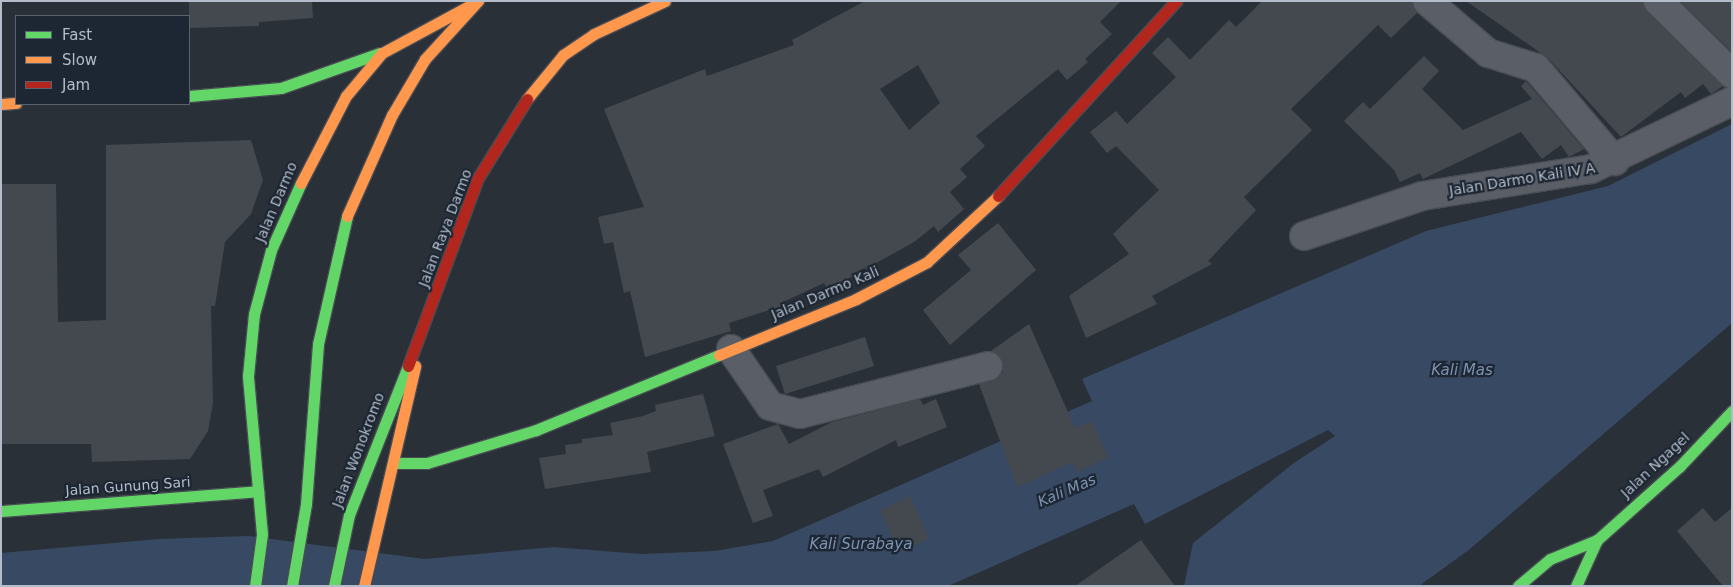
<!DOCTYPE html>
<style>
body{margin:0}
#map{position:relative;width:1733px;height:587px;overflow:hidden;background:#2a3038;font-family:"DejaVu Sans",sans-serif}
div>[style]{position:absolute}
.water>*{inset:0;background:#384963}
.building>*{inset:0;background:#444950}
.roads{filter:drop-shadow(1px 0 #484c53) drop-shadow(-1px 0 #484c53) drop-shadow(0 1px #484c53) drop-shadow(0 -1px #484c53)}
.street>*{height:28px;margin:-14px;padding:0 14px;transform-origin:14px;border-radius:14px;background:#5a5e66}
.fast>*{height:11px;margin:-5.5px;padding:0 5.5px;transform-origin:5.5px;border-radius:5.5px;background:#63d668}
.slow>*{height:11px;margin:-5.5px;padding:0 5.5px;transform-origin:5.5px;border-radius:5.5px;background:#ff974d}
.jam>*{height:11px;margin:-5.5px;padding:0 5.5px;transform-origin:5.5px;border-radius:5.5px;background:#b3261e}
span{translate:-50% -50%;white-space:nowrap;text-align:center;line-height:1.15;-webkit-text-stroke:4.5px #1d2633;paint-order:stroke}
.street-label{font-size:14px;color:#b4bcc9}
.water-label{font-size:15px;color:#7c92b1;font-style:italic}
.frame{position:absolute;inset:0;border:2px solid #b4bcc9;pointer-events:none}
.legend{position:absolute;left:15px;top:15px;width:175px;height:90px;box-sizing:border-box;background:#1d2633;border:1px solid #59626f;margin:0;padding:6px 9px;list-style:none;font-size:15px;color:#b4bcc9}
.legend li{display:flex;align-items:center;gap:10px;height:25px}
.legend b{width:25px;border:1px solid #59626f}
</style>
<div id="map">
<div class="water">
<div style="clip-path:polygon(1732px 124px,1732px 323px,1470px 549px,1419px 586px,1184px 586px,1193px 543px,1294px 463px,1335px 436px,1328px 430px,1145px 524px,1134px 504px,948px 586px,1px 586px,1px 553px,159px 539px,248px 536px,425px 559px,553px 547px,641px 554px,715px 551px,773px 541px,1092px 401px,1082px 379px,1426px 231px,1608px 186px)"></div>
</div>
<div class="building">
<div style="clip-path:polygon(189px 1px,312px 1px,313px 18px,259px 22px,259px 26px,189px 28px)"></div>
<div style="clip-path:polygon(evenodd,865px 1px,1121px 1px,1100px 22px,1112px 34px,1085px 59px,1088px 62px,1067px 80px,1058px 69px,976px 136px,985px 146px,960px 169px,967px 177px,950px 192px,964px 209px,938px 232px,934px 226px,914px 242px,828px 290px,824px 283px,781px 303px,782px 306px,729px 323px,731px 331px,645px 357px,630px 291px,624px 293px,613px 242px,604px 244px,598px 217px,644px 207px,604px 109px,705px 69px,707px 76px,794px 45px,792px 40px,865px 1px,918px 65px,940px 103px,909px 130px,880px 89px,918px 65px)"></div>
<div style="clip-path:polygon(1262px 1px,1412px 1px,1417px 13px,1391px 38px,1378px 25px,1291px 109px,1312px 130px,1244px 197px,1256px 210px,1208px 261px,1212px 264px,1152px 296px,1157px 304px,1086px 338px,1069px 296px,1129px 254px,1113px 234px,1159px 190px,1116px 146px,1107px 153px,1090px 132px,1116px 111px,1127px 124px,1176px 77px,1152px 53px,1168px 37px,1190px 60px,1229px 20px,1236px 27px)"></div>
<div style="clip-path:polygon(1466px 1px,1643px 1px,1647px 12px,1723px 86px,1711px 94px,1703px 84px,1685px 98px,1681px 92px,1621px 137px,1548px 58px)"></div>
<div style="clip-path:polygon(1680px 1px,1732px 1px,1732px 52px)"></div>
<div style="clip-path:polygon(1424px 56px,1439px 71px,1422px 89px,1463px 130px,1532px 99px,1521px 86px,1526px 81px,1584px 149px,1569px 157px,1561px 145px,1542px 159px,1521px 132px,1423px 179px,1420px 173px,1400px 182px,1394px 170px,1344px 121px,1363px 102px,1370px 109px)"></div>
<div style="clip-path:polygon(251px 140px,263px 180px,251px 214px,225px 242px,215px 306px,211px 306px,213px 403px,208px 431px,190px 459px,92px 462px,91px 444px,1px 444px,1px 184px,56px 184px,58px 322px,106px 320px,106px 145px)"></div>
<div style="clip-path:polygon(998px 223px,1036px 270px,950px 345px,923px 310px,971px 270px,958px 255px)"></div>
<div style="clip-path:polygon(1029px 324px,1075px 428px,1092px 421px,1108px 457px,1077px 472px,1073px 462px,1017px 487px,979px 384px,999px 377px,1003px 371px,999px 355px,991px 351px)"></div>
<div style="clip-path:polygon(865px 337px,874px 366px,785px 394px,776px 366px)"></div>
<div style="clip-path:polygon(703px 394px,715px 436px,647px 452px,651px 472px,545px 489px,539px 458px,566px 454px,565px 445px,582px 443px,582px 439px,613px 435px,610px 423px,643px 416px,656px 411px,655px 405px)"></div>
<div style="clip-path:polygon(920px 399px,923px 405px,936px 399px,947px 427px,898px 447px,896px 440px,823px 477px,819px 469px,763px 490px,773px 516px,753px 523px,723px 444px,778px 424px,789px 444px,832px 422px)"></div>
<div style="clip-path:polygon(910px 496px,929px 539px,899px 552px,880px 510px)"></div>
<div style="clip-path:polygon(1703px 508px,1715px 522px,1732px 508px,1732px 586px,1723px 586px,1677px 531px)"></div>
<div style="clip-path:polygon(1141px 540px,1175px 586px,1075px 586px)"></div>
</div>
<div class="roads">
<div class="street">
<div style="left:1427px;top:1px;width:80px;rotate:40.4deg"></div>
<div style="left:1488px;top:53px;width:50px;rotate:17.4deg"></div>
<div style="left:1536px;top:68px;width:122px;rotate:49.7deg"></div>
<div style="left:1658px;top:1px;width:104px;rotate:44.6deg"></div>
<div style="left:1304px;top:236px;width:125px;rotate:-18.7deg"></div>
<div style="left:1422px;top:196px;width:171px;rotate:-9.1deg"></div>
<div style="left:1591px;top:169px;width:157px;rotate:-25.7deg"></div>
<div style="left:731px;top:349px;width:69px;rotate:55.6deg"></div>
<div style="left:770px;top:406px;width:31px;rotate:15deg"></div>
<div style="left:800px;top:414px;width:194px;rotate:-14.3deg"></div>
</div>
<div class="fast">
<div style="left:189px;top:96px;width:92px;rotate:-5deg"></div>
<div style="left:281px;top:88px;width:105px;rotate:-19.5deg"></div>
<div style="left:394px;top:463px;width:33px"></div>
<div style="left:427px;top:463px;width:114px;rotate:-16.8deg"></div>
<div style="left:536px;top:430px;width:198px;rotate:-22.3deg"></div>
<div style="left:1px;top:511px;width:258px;rotate:-4.4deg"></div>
<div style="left:255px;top:586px;width:52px;rotate:-82.3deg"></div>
<div style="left:262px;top:534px;width:159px;rotate:-95.1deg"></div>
<div style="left:248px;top:376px;width:62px;rotate:-84.5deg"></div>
<div style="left:254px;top:314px;width:66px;rotate:-75.1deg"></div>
<div style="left:271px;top:250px;width:73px;rotate:-65.9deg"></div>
<div style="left:292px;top:586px;width:83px;rotate:-80.3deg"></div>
<div style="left:306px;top:504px;width:160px;rotate:-85.7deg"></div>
<div style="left:318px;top:344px;width:131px;rotate:-77.2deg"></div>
<div style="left:334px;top:586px;width:73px;rotate:-78.1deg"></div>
<div style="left:349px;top:515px;width:160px;rotate:-68.4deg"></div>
<div style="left:1518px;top:586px;width:42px;rotate:-40.2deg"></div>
<div style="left:1550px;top:559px;width:51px;rotate:-22deg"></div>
<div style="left:1597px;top:540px;width:111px;rotate:-41.7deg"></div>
<div style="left:1680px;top:466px;width:76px;rotate:-46.6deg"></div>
<div style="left:1576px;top:586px;width:51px;rotate:-65.5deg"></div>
</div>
<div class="slow">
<div style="left:527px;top:99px;width:57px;rotate:-50.7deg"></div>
<div style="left:563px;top:55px;width:37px;rotate:-34deg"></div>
<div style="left:594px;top:34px;width:78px;rotate:-24.9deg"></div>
<div style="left:1px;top:104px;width:15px;rotate:-4deg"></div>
<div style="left:301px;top:183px;width:98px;rotate:-62.7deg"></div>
<div style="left:346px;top:96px;width:56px;rotate:-50.1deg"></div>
<div style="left:382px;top:53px;width:99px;rotate:-28.4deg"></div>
<div style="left:347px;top:216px;width:111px;rotate:-66deg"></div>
<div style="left:392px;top:115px;width:65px;rotate:-59.5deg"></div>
<div style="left:425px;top:59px;width:79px;rotate:-47.6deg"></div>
<div style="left:719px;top:355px;width:148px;rotate:-22.2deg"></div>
<div style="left:856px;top:299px;width:80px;rotate:-27.5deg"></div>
<div style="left:927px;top:262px;width:97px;rotate:-42.9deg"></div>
<div style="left:364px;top:586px;width:226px;rotate:-76.9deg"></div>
</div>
<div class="jam">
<div style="left:998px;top:196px;width:264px;rotate:-47.6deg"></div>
<div style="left:408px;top:366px;width:201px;rotate:-69.6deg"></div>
<div style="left:478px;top:178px;width:93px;rotate:-58.2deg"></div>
</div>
</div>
<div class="street-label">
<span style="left:1522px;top:179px;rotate:-9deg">Jalan Darmo Kali IV A</span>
<span style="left:276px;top:202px;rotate:-67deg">Jalan Darmo</span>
<span style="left:445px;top:228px;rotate:-69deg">Jalan Raya Darmo</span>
<span style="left:825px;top:293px;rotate:-23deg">Jalan Darmo Kali</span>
<span style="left:358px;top:450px;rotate:-69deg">Jalan Wonokromo</span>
<span style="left:1655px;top:465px;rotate:-43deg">Jalan Ngagel</span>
<span style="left:128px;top:486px;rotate:-4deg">Jalan Gunung Sari</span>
</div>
<div class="water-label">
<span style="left:1462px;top:371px">Kali Mas</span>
<span style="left:1067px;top:491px;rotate:-23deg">Kali Mas</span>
<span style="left:861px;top:545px">Kali Surabaya</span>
</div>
<div class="frame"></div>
<ul class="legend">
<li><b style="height:6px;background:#63d668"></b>Fast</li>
<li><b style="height:6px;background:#ff974d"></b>Slow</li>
<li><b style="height:6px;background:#b3261e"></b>Jam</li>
</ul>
</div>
